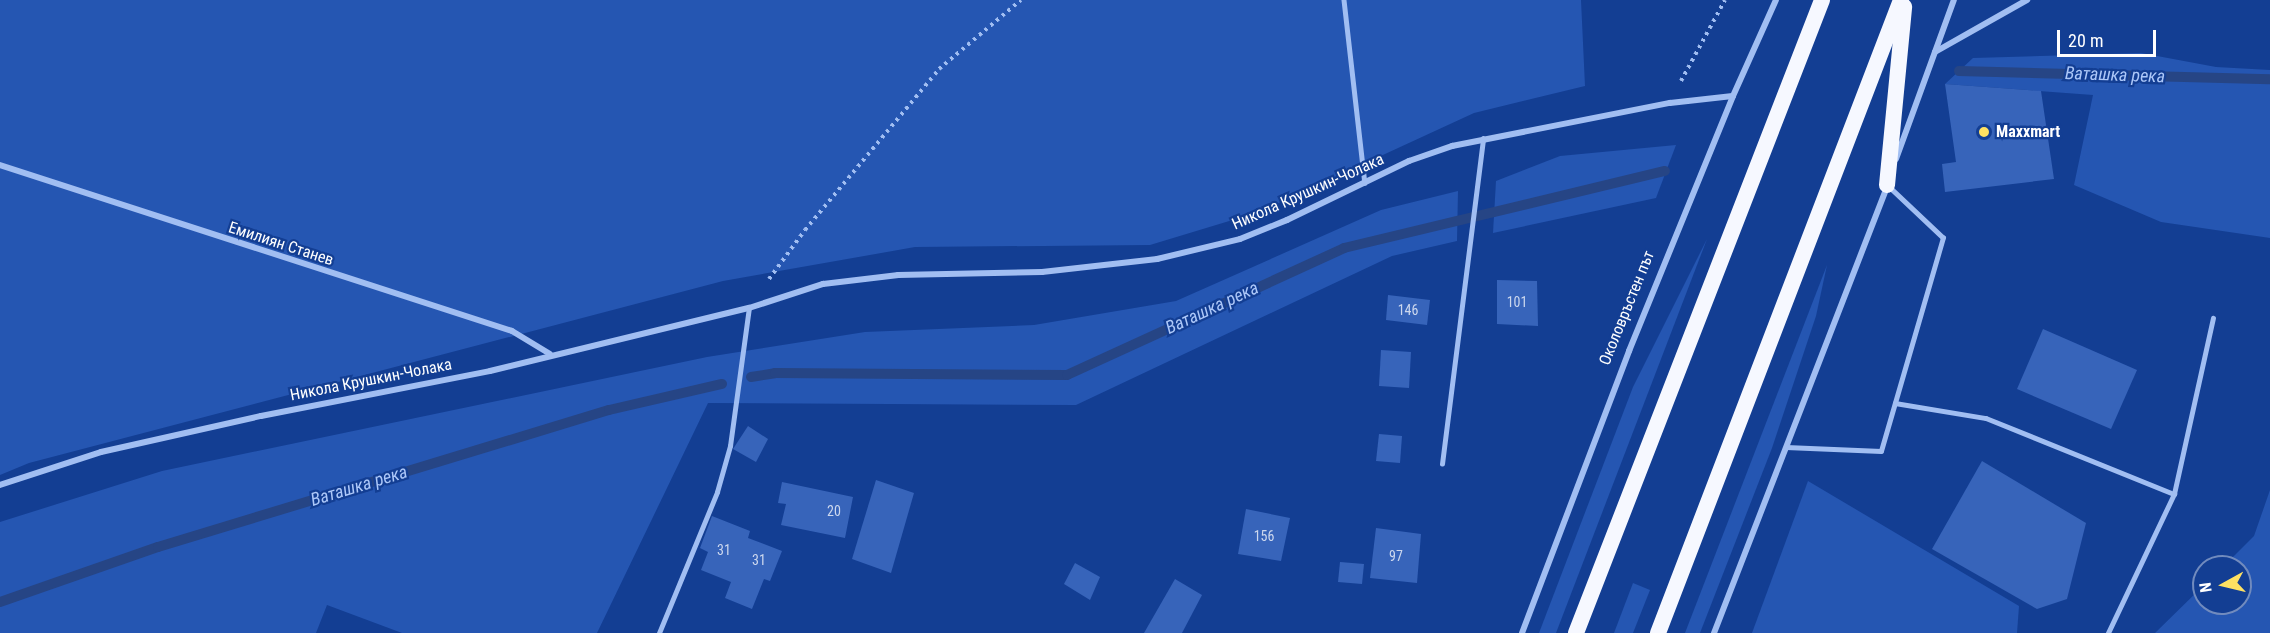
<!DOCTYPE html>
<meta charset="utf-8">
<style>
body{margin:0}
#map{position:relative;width:2270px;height:633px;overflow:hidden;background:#133e93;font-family:"Roboto Condensed",sans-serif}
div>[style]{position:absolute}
.green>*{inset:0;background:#2556b2}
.stream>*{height:10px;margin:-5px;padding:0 5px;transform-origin:5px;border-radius:5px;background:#264585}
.building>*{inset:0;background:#3764ba}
.path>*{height:4px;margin-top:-2px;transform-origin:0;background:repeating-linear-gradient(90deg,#a1bef2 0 3px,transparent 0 7.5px)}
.service>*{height:4.5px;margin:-2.25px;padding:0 2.25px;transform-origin:2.25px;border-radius:2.25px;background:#a1bef2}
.minor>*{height:6px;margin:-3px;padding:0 3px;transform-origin:3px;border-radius:3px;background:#a1bef2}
.trunk>*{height:16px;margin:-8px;padding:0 8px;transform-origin:8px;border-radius:8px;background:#f6f8ff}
.dots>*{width:16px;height:16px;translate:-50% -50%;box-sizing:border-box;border:3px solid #133e93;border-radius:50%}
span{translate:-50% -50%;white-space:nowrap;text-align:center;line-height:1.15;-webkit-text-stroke:4.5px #133e93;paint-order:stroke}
.number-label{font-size:14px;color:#cdd8ee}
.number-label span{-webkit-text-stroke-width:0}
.poi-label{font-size:16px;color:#fff;font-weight:700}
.left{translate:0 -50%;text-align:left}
.street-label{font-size:16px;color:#fff}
.water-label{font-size:18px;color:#adc8f9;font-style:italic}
.north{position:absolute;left:2192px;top:555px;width:60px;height:60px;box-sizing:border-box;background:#133e93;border:2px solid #718bbe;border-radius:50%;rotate:262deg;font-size:16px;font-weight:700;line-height:24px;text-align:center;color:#fff}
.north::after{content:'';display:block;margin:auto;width:21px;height:27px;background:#ffe162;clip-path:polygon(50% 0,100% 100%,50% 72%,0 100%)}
.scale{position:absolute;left:2057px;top:30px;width:99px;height:27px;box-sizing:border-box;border:3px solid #fff;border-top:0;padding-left:8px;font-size:18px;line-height:21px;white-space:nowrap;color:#fff;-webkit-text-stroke:4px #133e93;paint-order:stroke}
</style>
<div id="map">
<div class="green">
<div style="clip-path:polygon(0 0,1581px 0,1585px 86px,1474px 113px,1259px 212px,1150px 245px,915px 247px,723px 281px,29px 463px,0 475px)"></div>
<div style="clip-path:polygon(2141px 53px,2216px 67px,2270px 70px,2270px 238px,2161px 222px,2074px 185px,2093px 95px,1945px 84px,1973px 58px)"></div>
<div style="clip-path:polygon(1676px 145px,1656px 198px,1493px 233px,1496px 181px,1560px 156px)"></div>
<div style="clip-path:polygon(1458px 191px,1457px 241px,1392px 256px,1076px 405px,708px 403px,597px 633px,402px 633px,327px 605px,316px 633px,0 633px,0 522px,162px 471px,707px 357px,865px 332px,1034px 325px,1176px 301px,1381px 210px)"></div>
<div style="clip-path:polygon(1707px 239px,1556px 633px,1539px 633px,1633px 387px)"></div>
<div style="clip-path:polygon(1827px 265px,1816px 316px,1772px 448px,1700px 633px,1685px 633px)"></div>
<div style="clip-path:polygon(1808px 481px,2019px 606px,2017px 633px,1752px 633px)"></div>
<div style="clip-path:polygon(2270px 490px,2270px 633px,2155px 633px,2204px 585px,2204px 603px,2240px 603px,2240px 567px,2223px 567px,2254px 536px)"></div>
<div style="clip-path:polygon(1633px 583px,1650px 590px,1633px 633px,1614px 633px)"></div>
</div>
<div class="stream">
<div style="left:1959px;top:71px;width:311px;rotate:1.5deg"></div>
<div style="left:751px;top:377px;width:24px;rotate:-9deg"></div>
<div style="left:775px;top:373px;width:292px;rotate:0.4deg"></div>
<div style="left:1067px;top:375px;width:305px;rotate:-24.6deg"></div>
<div style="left:1344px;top:248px;width:330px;rotate:-13.5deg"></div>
<div style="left:0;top:602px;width:167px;rotate:-19.2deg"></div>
<div style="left:158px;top:547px;width:471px;rotate:-16.9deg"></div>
<div style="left:609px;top:410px;width:116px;rotate:-13deg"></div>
</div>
<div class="building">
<div style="clip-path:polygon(1945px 84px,2041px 91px,2054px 179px,1945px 192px,1942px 164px,1956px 162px)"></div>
<div style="clip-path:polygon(1497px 280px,1537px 281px,1538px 326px,1497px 324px)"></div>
<div style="clip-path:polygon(1388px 295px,1430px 300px,1427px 325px,1386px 320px)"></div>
<div style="clip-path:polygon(2043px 329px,2137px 370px,2111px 429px,2017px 389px)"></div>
<div style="clip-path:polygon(1381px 350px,1411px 352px,1409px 388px,1379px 386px)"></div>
<div style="clip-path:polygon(748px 426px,768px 439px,756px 462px,733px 449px)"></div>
<div style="clip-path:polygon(1379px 434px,1402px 436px,1400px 463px,1376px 461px)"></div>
<div style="clip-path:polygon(1982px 461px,2086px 523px,2067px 599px,2037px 609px,1932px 549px)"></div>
<div style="clip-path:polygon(876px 480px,914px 493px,891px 573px,852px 559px)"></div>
<div style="clip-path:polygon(782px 482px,853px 497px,845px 538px,781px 525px,786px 504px,778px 503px)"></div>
<div style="clip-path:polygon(1246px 509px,1290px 518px,1281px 561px,1238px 554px)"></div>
<div style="clip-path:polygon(712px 516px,750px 531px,748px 538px,782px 551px,770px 581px,764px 579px,752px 609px,725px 598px,731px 582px,701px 570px,708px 552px,700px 548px)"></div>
<div style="clip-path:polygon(1376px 528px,1421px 534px,1417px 583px,1370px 578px)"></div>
<div style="clip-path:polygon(1340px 562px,1364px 564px,1362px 584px,1338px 582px)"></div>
<div style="clip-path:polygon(1075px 563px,1100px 577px,1090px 600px,1064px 584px)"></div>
<div style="clip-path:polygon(1175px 579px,1202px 595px,1182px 633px,1144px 633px)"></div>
</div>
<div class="path">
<div style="left:1681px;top:81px;width:92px;rotate:-61.5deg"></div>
<div style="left:769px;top:279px;width:61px;rotate:-53.7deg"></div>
<div style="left:805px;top:230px;width:209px;rotate:-50.2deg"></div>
<div style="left:939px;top:69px;width:107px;rotate:-40.1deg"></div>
</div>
<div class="service">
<div style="left:1344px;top:0;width:184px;rotate:83.5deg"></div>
<div style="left:1895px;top:403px;width:92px;rotate:9.4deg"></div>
<div style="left:1986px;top:418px;width:203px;rotate:22deg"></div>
<div style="left:1786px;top:447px;width:95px;rotate:2.4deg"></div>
<div style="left:1881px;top:451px;width:222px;rotate:-73.8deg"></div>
<div style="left:1943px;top:238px;width:73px;rotate:-136.7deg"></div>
<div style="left:1442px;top:464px;width:328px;rotate:-82.8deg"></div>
<div style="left:659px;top:633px;width:152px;rotate:-67.6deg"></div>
<div style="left:717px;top:492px;width:48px;rotate:-74.2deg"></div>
<div style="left:730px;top:446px;width:139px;rotate:-82.2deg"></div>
<div style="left:2108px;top:633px;width:154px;rotate:-64.6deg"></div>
<div style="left:2174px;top:494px;width:180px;rotate:-77.5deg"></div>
</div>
<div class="minor">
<div style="left:1935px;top:52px;width:106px;rotate:-29.5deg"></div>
<div style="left:1896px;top:159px;width:169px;rotate:-70deg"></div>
<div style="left:0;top:165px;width:538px;rotate:17.96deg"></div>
<div style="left:512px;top:331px;width:44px;rotate:31.2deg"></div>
<div style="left:0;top:485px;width:106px;rotate:-18.1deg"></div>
<div style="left:101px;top:452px;width:164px;rotate:-12.7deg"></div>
<div style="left:261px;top:416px;width:233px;rotate:-11.1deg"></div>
<div style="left:490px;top:371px;width:267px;rotate:-13.7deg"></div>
<div style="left:749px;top:308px;width:78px;rotate:-18deg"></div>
<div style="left:823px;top:284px;width:76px;rotate:-6.8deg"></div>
<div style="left:898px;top:275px;width:144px;rotate:-1.2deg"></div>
<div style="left:1042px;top:272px;width:116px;rotate:-6.4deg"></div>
<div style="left:1157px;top:259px;width:85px;rotate:-13.5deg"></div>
<div style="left:1240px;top:239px;width:51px;rotate:-22deg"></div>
<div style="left:1287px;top:220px;width:136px;rotate:-25.8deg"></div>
<div style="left:1409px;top:161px;width:46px;rotate:-19.2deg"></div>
<div style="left:1452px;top:146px;width:222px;rotate:-11.2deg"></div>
<div style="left:1670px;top:103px;width:63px;rotate:-6.3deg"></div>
<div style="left:1522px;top:633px;width:302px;rotate:-69.2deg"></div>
<div style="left:1629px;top:351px;width:275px;rotate:-67.8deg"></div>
<div style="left:1733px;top:96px;width:105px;rotate:-65.9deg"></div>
<div style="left:1714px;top:633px;width:479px;rotate:-68.8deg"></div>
</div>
<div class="trunk">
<div style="left:1887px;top:185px;width:179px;rotate:-84.5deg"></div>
<div style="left:1576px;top:633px;width:679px;rotate:-68.76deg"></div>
<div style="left:1658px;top:633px;width:678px;rotate:-69deg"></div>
</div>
<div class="dots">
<div style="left:1984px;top:132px;background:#ffe162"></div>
</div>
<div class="number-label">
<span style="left:1517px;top:302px">101</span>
<span style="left:1408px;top:310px">146</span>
<span style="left:834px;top:511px">20</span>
<span style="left:1264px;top:536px">156</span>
<span style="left:724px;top:550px">31</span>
<span style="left:1396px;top:556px">97</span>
<span style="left:759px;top:560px">31</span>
</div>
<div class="poi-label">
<span class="left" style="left:1996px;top:132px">Maxxmart</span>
</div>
<div class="street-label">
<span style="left:1308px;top:192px;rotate:-24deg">Никола Крушкин-Чолака</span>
<span style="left:281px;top:244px;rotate:18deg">Емилиян Станев</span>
<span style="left:1627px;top:308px;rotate:-68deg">Околовръстен път</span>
<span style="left:371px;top:380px;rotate:-11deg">Никола Крушкин-Чолака</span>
</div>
<div class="water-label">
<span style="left:2115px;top:75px;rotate:2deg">Ваташка река</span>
<span style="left:1212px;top:308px;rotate:-25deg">Ваташка река</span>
<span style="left:359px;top:486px;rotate:-17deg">Ваташка река</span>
</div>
<div class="north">N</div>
<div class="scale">20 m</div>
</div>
